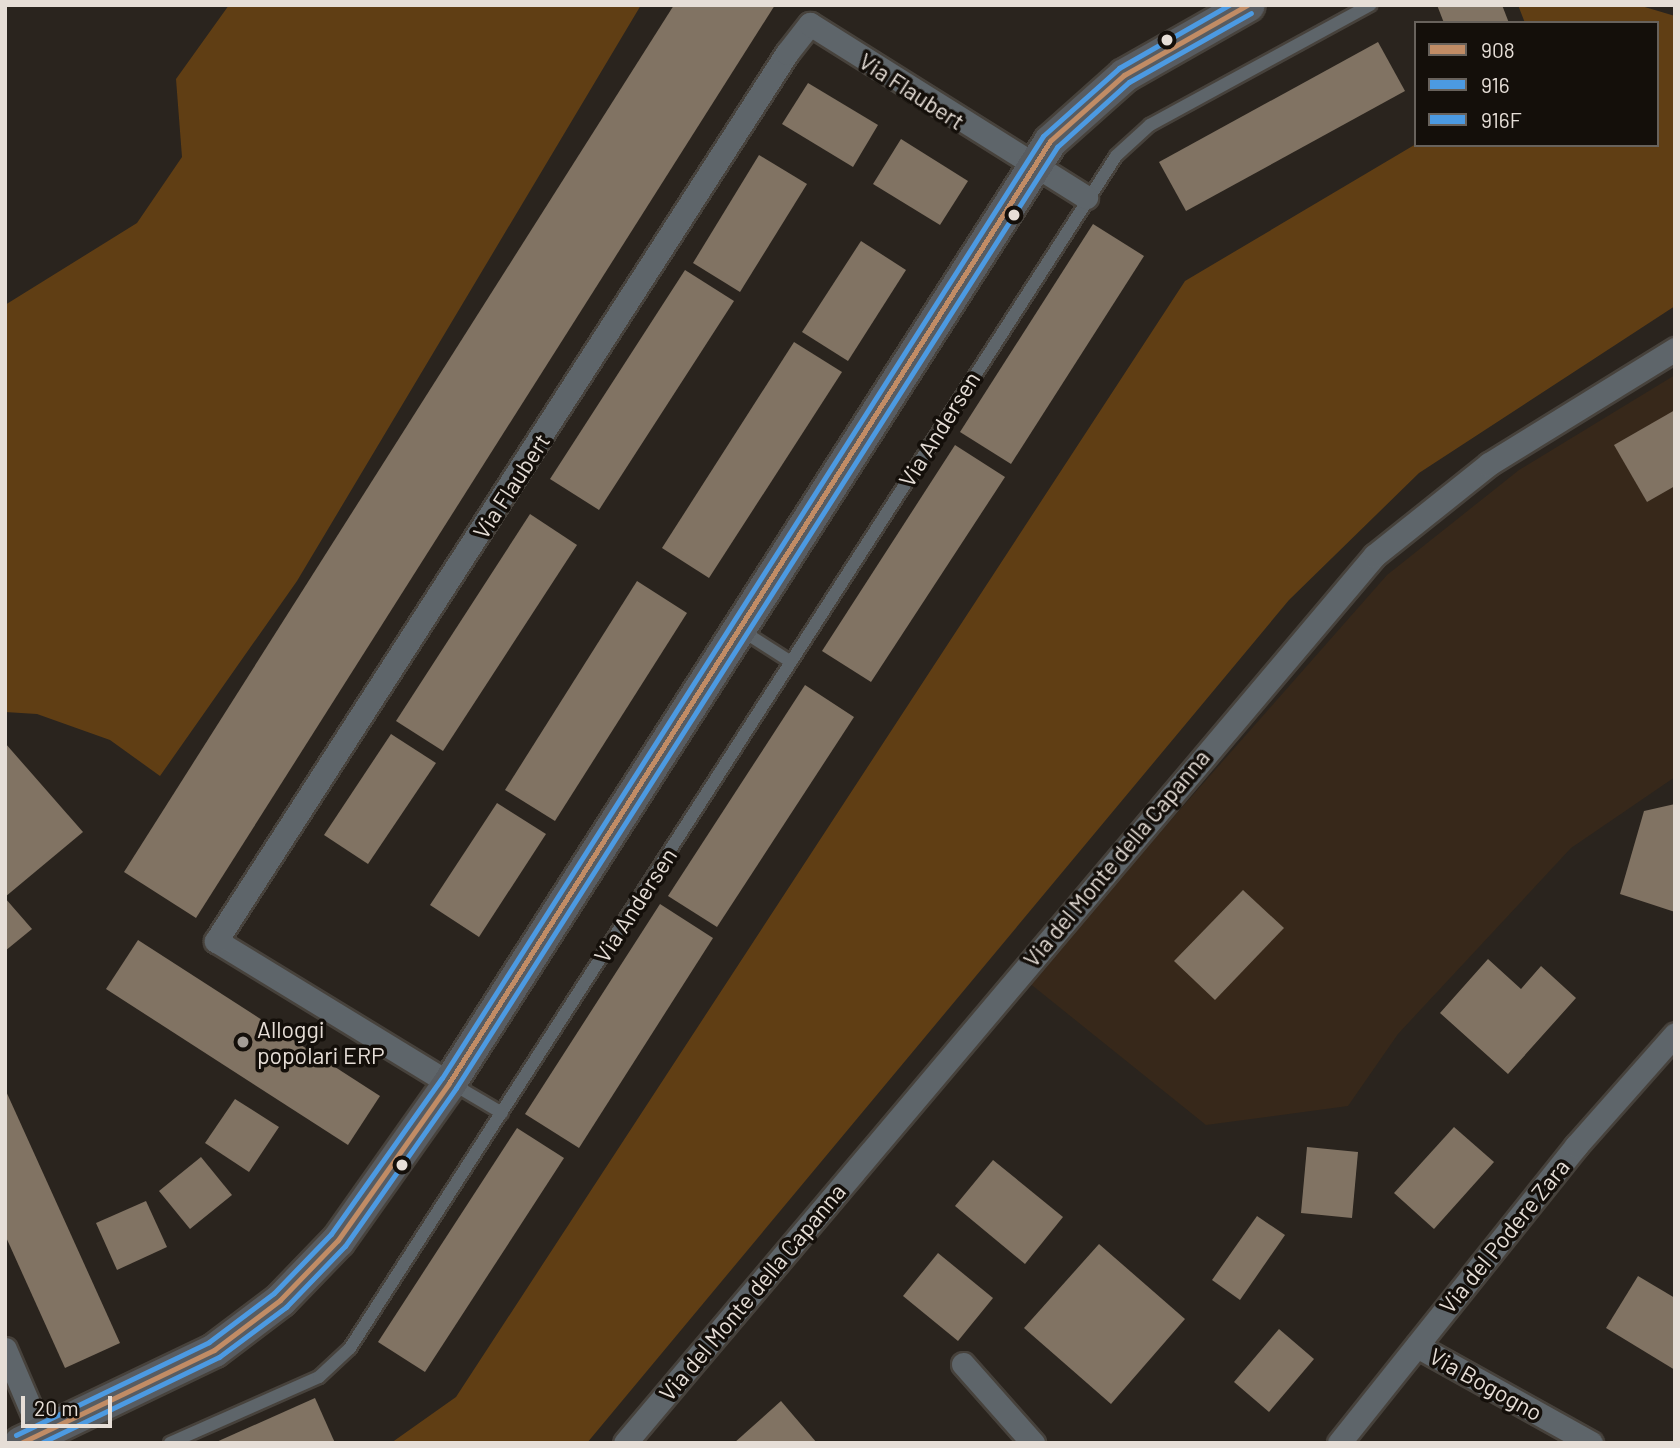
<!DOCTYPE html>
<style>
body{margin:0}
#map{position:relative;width:1680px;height:1448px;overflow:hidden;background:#2a241e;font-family:Barlow,sans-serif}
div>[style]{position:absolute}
.built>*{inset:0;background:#37281a}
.green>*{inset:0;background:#603e14}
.building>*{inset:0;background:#817363}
.roads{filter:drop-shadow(2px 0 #47423c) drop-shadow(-2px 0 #47423c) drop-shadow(0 2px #47423c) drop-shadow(0 -2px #47423c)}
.lane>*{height:12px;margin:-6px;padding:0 6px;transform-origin:6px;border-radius:6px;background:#5e656a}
.street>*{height:23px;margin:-11.5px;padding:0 11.5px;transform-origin:11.5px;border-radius:11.5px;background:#5e656a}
.secondary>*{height:33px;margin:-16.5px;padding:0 16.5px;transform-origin:16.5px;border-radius:16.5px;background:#585c61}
.bus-1>*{height:5px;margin:-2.5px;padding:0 2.5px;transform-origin:2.5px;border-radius:2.5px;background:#c18c65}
.bus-2>*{height:5px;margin:-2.5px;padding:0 2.5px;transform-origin:2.5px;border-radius:2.5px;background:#4c9ae2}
.bus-3>*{height:5px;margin:-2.5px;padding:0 2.5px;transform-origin:2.5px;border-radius:2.5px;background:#4c9ae2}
.dots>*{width:19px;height:19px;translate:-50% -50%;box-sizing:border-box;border:4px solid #140f0a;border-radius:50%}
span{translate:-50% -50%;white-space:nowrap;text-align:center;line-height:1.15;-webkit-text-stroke:7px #140f0a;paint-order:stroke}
.street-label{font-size:23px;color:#e6ded7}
.poi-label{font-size:23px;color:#e6ded7}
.left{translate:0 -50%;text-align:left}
.frame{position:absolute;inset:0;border:7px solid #e6ded7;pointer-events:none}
.legend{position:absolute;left:1414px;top:21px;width:245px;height:126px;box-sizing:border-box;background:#140f0a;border:2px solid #68625c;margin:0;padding:9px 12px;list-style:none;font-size:21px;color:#e6ded7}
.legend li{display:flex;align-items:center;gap:14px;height:35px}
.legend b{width:35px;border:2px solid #68625c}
.scale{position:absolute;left:21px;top:1396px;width:91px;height:32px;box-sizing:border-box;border:4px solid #e6ded7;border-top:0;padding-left:9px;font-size:21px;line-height:24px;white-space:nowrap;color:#e6ded7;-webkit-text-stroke:5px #140f0a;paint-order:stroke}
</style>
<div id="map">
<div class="built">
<div style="clip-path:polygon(1675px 375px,1675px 777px,1571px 848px,1398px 1034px,1348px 1106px,1206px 1125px,1028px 982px,1387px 575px,1519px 470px)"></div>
</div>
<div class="green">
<div style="clip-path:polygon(229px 5px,641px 5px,297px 581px,160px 776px,110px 740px,37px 714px,5px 712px,5px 305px,137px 223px,182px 157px,176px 79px)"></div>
<div style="clip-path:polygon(1518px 5px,1638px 5px,1675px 16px,1675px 306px,1419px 473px,1289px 600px,587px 1443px,391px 1443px,456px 1397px,1185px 281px,1416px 144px,1657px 145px,1657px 23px,1525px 23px)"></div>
</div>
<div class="building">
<div style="clip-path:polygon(674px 5px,775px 5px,196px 918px,124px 872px)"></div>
<div style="clip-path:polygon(1437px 5px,1502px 5px,1509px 23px,1444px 23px)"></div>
<div style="clip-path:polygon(1378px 42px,1405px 91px,1186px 211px,1159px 162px)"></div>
<div style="clip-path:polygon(808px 83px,878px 125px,853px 167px,782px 124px)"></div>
<div style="clip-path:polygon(901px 139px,968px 181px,940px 225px,873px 184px)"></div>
<div style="clip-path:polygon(759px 155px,807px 184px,740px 292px,693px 263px)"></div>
<div style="clip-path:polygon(1093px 224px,1144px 256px,1011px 464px,960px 432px)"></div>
<div style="clip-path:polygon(861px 241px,906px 270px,848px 361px,802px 332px)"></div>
<div style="clip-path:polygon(685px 270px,734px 301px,599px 510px,550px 479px)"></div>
<div style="clip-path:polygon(794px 342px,842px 372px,709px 578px,662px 548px)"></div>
<div style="clip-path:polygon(1675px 410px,1675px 486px,1647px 502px,1614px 445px)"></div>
<div style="clip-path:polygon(955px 445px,1005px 477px,871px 682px,822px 651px)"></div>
<div style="clip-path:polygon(530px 514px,577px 545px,443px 751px,396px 721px)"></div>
<div style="clip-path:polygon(637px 581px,687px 613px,555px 821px,505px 790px)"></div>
<div style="clip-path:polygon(805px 685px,854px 717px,717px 927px,668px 896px)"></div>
<div style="clip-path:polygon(391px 734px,436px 763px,368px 864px,324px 835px)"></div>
<div style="clip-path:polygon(5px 743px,83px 832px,5px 897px)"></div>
<div style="clip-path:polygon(497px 803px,546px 834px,479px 937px,430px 905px)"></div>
<div style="clip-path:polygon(1675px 804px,1675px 912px,1620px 894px,1644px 811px)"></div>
<div style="clip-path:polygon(1243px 890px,1284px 928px,1215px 1000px,1174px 961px)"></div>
<div style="clip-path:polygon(5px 898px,32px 929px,5px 951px)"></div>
<div style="clip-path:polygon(660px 904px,713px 938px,579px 1148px,525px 1114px)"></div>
<div style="clip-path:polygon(138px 940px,380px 1096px,348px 1145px,106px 989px)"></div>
<div style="clip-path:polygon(1488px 959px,1521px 989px,1541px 966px,1576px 998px,1508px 1074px,1440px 1013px)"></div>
<div style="clip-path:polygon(5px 1089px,120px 1343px,65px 1368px,5px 1235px)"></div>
<div style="clip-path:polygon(235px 1099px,279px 1127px,249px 1172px,205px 1143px)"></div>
<div style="clip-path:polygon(1454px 1127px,1494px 1162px,1434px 1229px,1394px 1193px)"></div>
<div style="clip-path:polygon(517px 1128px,564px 1158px,425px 1372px,378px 1342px)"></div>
<div style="clip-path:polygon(1307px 1147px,1358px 1152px,1352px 1218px,1301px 1213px)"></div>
<div style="clip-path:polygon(201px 1157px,232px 1195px,190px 1229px,159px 1191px)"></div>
<div style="clip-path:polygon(993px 1160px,1063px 1217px,1025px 1264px,955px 1206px)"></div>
<div style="clip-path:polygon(146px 1201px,167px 1247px,117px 1270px,96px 1223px)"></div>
<div style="clip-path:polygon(1257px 1216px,1285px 1235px,1240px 1300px,1212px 1280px)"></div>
<div style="clip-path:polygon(1099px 1244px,1185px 1319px,1111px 1404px,1024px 1328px)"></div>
<div style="clip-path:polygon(938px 1253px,993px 1298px,958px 1341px,903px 1296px)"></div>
<div style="clip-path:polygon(1638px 1276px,1675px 1298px,1675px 1370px,1606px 1328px)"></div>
<div style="clip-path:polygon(1279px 1329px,1314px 1359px,1269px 1412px,1234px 1382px)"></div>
<div style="clip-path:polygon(315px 1398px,335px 1443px,214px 1443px)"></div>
<div style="clip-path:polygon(781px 1401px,817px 1443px,734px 1443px)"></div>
</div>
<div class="roads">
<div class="lane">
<div style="left:741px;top:630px;width:59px;rotate:32.6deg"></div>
<div style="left:451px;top:1083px;width:59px;rotate:30.5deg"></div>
<div style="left:170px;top:1443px;width:163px;rotate:-23.9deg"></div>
<div style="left:319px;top:1377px;width:42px;rotate:-43.1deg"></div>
<div style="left:350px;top:1348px;width:1417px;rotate:-57.27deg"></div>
<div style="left:1116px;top:156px;width:46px;rotate:-42.4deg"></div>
<div style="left:1150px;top:125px;width:251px;rotate:-28.6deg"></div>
</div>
<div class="street">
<div style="left:449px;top:1083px;width:273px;rotate:-148.6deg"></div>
<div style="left:216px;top:941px;width:1056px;rotate:-57.26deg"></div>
<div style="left:787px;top:53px;width:37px;rotate:-52deg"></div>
<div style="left:810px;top:24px;width:326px;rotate:32.1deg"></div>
<div style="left:1417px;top:1346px;width:199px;rotate:29.1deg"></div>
<div style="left:5px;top:1349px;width:91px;rotate:66.8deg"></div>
<div style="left:963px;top:1364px;width:106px;rotate:48.5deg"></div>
<div style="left:625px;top:1443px;width:1162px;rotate:-49.82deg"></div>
<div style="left:1375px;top:555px;width:146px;rotate:-38.6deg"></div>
<div style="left:1489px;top:464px;width:219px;rotate:-31.7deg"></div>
<div style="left:1339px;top:1443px;width:380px;rotate:-51.4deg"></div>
<div style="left:1576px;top:1146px;width:149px;rotate:-48.5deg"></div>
</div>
<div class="secondary">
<div style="left:20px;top:1443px;width:215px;rotate:-25.6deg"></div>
<div style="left:214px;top:1350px;width:83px;rotate:-37.1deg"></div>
<div style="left:280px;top:1300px;width:83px;rotate:-46deg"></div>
<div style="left:338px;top:1240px;width:192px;rotate:-54.7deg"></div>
<div style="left:449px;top:1083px;width:1117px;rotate:-57.46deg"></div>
<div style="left:1050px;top:141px;width:99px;rotate:-41.7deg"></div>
<div style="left:1124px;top:75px;width:142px;rotate:-29.6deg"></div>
</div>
</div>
<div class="bus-1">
<div style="left:21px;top:1443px;width:214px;rotate:-25.7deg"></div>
<div style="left:214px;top:1350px;width:83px;rotate:-37.1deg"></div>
<div style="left:280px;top:1300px;width:83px;rotate:-46deg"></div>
<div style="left:338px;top:1240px;width:192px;rotate:-54.7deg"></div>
<div style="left:449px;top:1083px;width:1117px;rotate:-57.46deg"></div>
<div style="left:1050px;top:141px;width:99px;rotate:-41.7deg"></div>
<div style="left:1124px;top:75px;width:142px;rotate:-29.6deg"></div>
</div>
<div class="bus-2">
<div style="left:41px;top:1443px;width:198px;rotate:-25.8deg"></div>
<div style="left:219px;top:1357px;width:84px;rotate:-36.7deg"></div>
<div style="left:286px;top:1307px;width:85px;rotate:-46deg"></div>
<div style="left:345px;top:1246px;width:193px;rotate:-54.9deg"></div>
<div style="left:456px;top:1088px;width:1117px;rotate:-57.43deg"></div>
<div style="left:1057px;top:147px;width:97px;rotate:-42.1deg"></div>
<div style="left:1129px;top:82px;width:140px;rotate:-29.5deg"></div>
</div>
<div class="bus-3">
<div style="left:16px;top:1435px;width:214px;rotate:-25.7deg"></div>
<div style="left:209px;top:1342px;width:81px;rotate:-37deg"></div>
<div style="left:274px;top:1293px;width:82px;rotate:-46deg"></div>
<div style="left:331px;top:1234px;width:191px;rotate:-54.6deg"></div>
<div style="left:442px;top:1078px;width:1117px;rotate:-57.46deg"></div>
<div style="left:1043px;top:136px;width:102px;rotate:-41.8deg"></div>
<div style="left:1119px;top:68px;width:127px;rotate:-29.8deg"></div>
</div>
<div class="dots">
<div style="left:1167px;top:40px;background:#e6ded7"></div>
<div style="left:1014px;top:215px;background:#e6ded7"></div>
<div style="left:243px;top:1042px;background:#a49d96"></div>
<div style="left:402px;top:1165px;background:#e6ded7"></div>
</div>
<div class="street-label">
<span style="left:912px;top:91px;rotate:33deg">Via Flaubert</span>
<span style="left:939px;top:429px;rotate:-58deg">Via Andersen</span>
<span style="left:511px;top:486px;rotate:-57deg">Via Flaubert</span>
<span style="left:1116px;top:858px;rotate:-50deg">Via del Monte della Capanna</span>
<span style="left:635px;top:905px;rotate:-57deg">Via Andersen</span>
<span style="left:1504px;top:1236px;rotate:-51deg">Via del Podere Zara</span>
<span style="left:752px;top:1292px;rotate:-50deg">Via del Monte della Capanna</span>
<span style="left:1486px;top:1384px;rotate:29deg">Via Bogogno</span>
</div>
<div class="poi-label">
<span class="left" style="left:257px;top:1042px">Alloggi<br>popolari ERP</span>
</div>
<div class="frame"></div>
<ul class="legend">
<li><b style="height:9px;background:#c18c65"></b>908</li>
<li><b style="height:9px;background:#4c9ae2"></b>916</li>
<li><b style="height:9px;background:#4c9ae2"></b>916F</li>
</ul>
<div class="scale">20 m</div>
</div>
